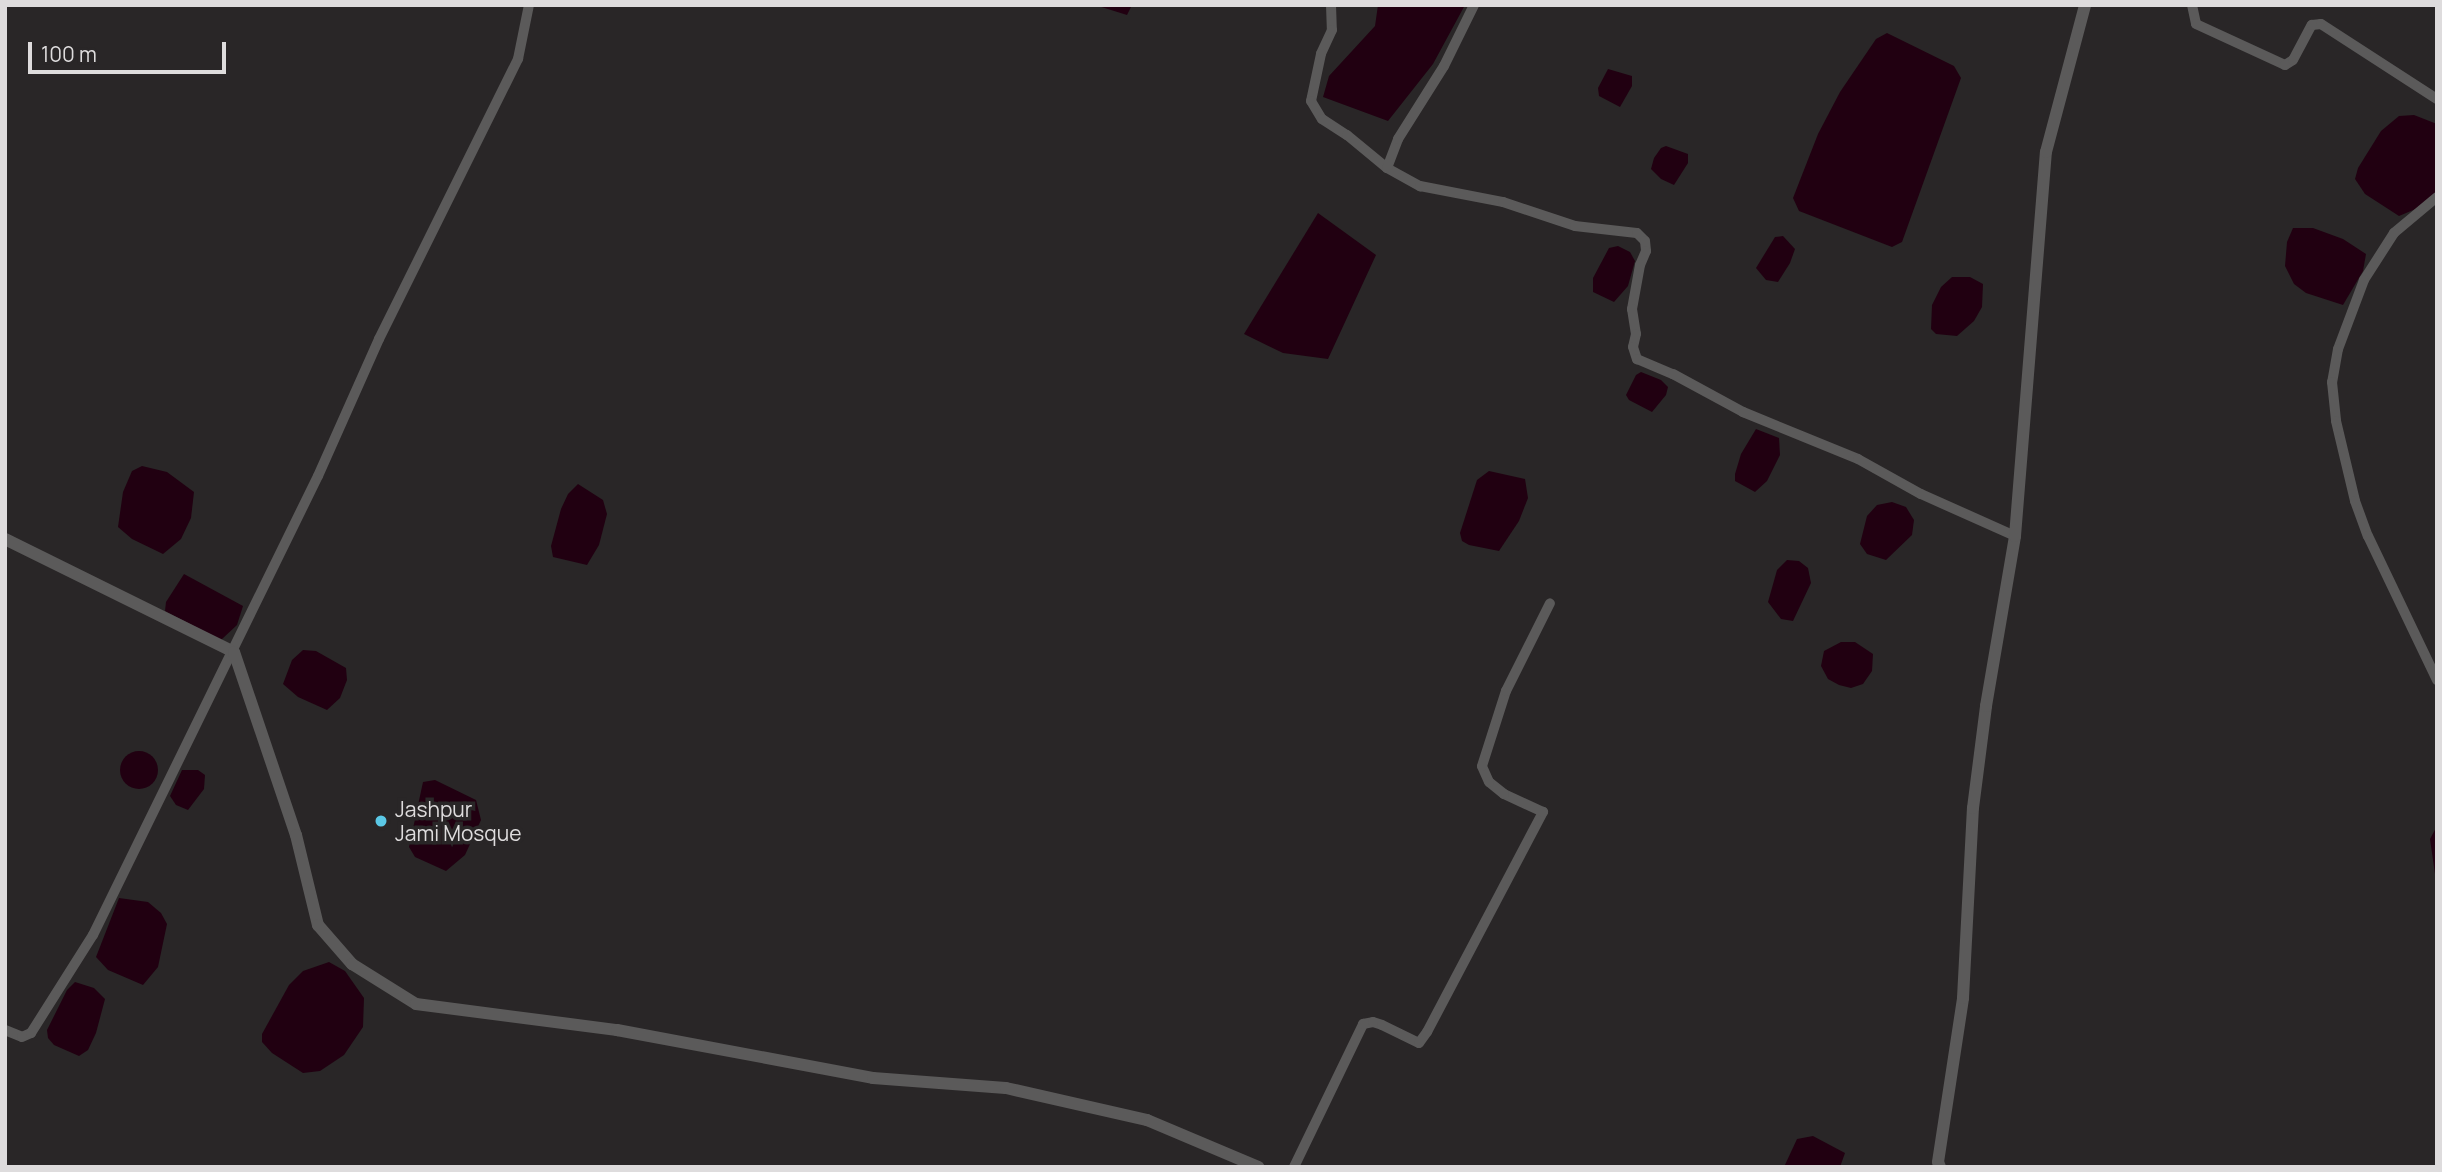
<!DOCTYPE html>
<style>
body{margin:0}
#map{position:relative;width:2442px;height:1172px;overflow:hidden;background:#292627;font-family:Manrope,sans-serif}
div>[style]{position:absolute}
.water>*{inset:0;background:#210011}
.round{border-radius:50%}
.minor>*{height:10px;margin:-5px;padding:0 5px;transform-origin:5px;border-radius:5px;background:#5b5a5a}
.tertiary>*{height:12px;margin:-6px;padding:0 6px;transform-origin:6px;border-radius:6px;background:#5b5a5a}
.dots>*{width:19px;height:19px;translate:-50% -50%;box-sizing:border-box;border:4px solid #292627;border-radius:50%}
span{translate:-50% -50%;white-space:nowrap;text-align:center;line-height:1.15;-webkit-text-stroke:7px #292627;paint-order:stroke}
.poi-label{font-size:21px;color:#dedcdd}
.left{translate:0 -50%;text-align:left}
.frame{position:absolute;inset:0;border:7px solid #dedcdd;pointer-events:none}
.scale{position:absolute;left:28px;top:42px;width:198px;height:32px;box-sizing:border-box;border:4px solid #dedcdd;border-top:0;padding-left:9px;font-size:21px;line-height:24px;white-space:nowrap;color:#dedcdd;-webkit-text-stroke:5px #292627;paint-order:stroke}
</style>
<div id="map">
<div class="water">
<div style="clip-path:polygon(1095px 5px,1132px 5px,1127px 15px)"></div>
<div style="clip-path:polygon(1378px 5px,1465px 5px,1433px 64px,1388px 121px,1323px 97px,1329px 76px,1375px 26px)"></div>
<div style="clip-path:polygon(1887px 33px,1954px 66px,1961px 78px,1902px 242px,1892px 247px,1799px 211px,1793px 198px,1818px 134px,1840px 92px,1876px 39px)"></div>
<div style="clip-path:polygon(1608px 69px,1632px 76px,1632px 86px,1620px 107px,1599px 96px,1598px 88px)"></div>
<div style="clip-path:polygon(2414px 115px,2437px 124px,2437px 192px,2425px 205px,2399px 216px,2365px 194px,2355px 179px,2358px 168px,2381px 131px,2399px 116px)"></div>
<div style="clip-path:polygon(1666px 146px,1688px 154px,1688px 163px,1674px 185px,1661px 179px,1651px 169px,1654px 158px,1661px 148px)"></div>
<div style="clip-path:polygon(1318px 213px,1376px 255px,1328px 359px,1283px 353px,1244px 334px)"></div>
<div style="clip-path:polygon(2293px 228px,2313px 228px,2343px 239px,2366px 254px,2363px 271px,2343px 305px,2306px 293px,2294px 284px,2285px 266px,2287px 242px)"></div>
<div style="clip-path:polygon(1783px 236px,1795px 249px,1790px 263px,1778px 282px,1766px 280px,1756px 268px,1775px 237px)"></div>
<div style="clip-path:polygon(1618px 246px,1630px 252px,1635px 261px,1628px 286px,1614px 302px,1593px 292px,1593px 278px,1609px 248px)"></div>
<div style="clip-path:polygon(1952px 277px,1970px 277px,1983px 284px,1982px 307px,1974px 321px,1957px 336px,1936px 334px,1931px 329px,1932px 305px,1941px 287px)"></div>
<div style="clip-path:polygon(1641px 372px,1661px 380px,1668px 387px,1666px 395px,1652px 412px,1629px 400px,1626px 395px,1636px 375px)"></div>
<div style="clip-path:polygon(1756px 429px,1779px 438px,1780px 455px,1767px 481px,1755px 492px,1735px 481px,1735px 474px,1741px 454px)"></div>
<div style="clip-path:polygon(142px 466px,167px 472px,194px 492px,191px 518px,181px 539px,163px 554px,132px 539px,118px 527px,123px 492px,132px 471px)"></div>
<div style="clip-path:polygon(1489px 471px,1525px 479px,1528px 498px,1519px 521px,1499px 551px,1469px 545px,1462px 541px,1460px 533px,1477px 480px)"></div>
<div style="clip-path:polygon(578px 484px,603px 500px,607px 514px,599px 545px,587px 565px,553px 557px,551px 546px,561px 509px,568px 494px)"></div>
<div style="clip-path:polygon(1892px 502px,1906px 507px,1914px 520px,1912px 535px,1886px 560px,1867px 554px,1860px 544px,1867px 516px,1877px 505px)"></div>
<div style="clip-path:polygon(1787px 560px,1799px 561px,1808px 568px,1811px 583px,1793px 621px,1781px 619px,1768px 602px,1777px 570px)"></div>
<div style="clip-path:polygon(184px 574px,243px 606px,237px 625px,221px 640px,165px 611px,166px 602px)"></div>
<div style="clip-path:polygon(1841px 642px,1855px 642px,1873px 654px,1872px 671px,1863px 684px,1851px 688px,1839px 685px,1828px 679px,1821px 666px,1824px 651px)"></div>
<div style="clip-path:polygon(303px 650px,316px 651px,346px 668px,347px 680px,340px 698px,327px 710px,298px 697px,283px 684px,292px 660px)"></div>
<div class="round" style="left:120px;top:751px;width:38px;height:38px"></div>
<div style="clip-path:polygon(182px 770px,198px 770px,205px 775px,204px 789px,188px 810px,176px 805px,170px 796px)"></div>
<div style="clip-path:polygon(435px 780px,476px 800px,481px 820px,465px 855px,446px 871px,415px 857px,409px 847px,423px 782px)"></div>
<div style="clip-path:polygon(2437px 826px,2437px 888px,2430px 839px)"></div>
<div style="clip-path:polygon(119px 898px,148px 902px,161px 913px,167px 924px,158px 967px,143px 985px,108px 970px,96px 957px)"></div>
<div style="clip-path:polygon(329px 962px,345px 971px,364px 998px,363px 1027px,344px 1055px,320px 1071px,303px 1073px,272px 1053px,262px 1042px,262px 1034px,289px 985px,303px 971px)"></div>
<div style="clip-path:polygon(75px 982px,94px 988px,105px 999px,96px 1033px,88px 1050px,79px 1056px,54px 1045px,48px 1038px,47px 1030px,67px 990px)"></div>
<div style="clip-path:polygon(1813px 1136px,1845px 1153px,1840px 1167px,1784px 1167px,1797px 1139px)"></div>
</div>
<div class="minor">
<div style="left:1331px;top:5px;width:25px;rotate:88deg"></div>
<div style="left:1332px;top:30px;width:26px;rotate:115deg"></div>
<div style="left:1321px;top:54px;width:48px;rotate:102deg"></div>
<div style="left:1311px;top:101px;width:21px;rotate:59deg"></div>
<div style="left:1322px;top:119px;width:30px;rotate:33deg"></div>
<div style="left:1347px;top:135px;width:52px;rotate:39.5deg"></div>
<div style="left:1387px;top:168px;width:38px;rotate:29deg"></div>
<div style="left:1420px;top:186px;width:85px;rotate:10.9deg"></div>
<div style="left:1503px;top:202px;width:76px;rotate:18.4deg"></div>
<div style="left:1575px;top:226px;width:62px;rotate:6.4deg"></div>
<div style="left:1637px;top:233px;width:11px;rotate:45deg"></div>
<div style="left:1645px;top:241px;width:10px;rotate:84deg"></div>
<div style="left:1646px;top:251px;width:15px;rotate:113deg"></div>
<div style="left:1640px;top:265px;width:45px;rotate:100.3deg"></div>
<div style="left:1632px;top:309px;width:25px;rotate:81deg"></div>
<div style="left:1636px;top:334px;width:13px;rotate:103deg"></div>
<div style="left:1633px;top:347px;width:13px;rotate:72deg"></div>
<div style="left:1637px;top:359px;width:39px;rotate:23deg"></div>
<div style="left:1673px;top:374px;width:80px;rotate:28.5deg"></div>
<div style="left:1743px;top:412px;width:124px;rotate:22.2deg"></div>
<div style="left:1858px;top:459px;width:72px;rotate:29.1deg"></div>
<div style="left:1921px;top:494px;width:103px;rotate:24.1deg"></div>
<div style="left:2192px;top:5px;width:19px;rotate:78deg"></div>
<div style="left:2196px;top:24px;width:98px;rotate:24.7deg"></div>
<div style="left:2285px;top:65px;width:9px;rotate:-32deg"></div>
<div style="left:2293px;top:60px;width:40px;rotate:-62deg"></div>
<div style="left:2312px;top:25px;width:9px;rotate:-6deg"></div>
<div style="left:2321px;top:24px;width:138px;rotate:32.9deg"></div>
<div style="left:1387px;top:168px;width:31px;rotate:-69deg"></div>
<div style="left:1398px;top:139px;width:86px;rotate:-57.8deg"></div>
<div style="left:1444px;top:66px;width:68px;rotate:-63.8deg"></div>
<div style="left:2437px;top:197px;width:56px;rotate:140.1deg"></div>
<div style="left:2394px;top:233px;width:56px;rotate:122.6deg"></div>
<div style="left:2364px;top:280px;width:74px;rotate:110.6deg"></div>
<div style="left:2338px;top:349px;width:34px;rotate:100deg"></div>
<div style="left:2332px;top:382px;width:39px;rotate:84deg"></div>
<div style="left:2336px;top:421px;width:82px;rotate:76.6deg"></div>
<div style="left:2355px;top:501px;width:37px;rotate:70deg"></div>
<div style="left:2368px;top:536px;width:160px;rotate:64.4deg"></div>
<div style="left:5px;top:1030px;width:18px;rotate:22deg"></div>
<div style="left:22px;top:1037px;width:10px;rotate:-24deg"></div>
<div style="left:31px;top:1033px;width:116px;rotate:-57.7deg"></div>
<div style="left:93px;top:935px;width:511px;rotate:-63.89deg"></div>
<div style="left:318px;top:476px;width:150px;rotate:-66deg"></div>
<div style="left:379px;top:339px;width:313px;rotate:-63.6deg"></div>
<div style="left:518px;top:59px;width:55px;rotate:-78.5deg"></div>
<div style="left:1294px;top:1167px;width:159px;rotate:-64.2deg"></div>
<div style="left:1363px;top:1024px;width:10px;rotate:-11deg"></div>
<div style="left:1373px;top:1022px;width:9px;rotate:18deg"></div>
<div style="left:1382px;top:1025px;width:41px;rotate:25.9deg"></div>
<div style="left:1419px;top:1043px;width:14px;rotate:-54deg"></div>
<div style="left:1427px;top:1032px;width:249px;rotate:-62.2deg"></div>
<div style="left:1543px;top:812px;width:43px;rotate:-155.2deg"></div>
<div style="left:1504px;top:794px;width:19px;rotate:-141deg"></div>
<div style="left:1489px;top:782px;width:17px;rotate:-114deg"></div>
<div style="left:1482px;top:766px;width:79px;rotate:-72.3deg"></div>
<div style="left:1506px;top:691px;width:98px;rotate:-63.4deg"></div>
</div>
<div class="tertiary">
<div style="left:5px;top:539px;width:255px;rotate:26.3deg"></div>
<div style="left:234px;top:652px;width:193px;rotate:71.3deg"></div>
<div style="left:296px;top:835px;width:93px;rotate:76.3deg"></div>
<div style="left:318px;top:925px;width:52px;rotate:48.9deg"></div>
<div style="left:352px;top:964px;width:75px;rotate:32deg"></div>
<div style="left:416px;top:1004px;width:203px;rotate:7.4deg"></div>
<div style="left:617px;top:1030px;width:260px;rotate:10.6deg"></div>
<div style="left:873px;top:1078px;width:133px;rotate:4.3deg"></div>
<div style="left:1006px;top:1088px;width:145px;rotate:12.8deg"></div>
<div style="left:1147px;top:1120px;width:121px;rotate:22.9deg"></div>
<div style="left:1940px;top:1167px;width:5px;rotate:-112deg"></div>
<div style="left:1938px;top:1162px;width:166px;rotate:-81.3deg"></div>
<div style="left:1963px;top:998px;width:190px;rotate:-87deg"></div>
<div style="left:1973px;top:808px;width:103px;rotate:-82.7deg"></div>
<div style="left:1986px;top:706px;width:172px;rotate:-80.3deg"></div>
<div style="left:2015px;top:536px;width:385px;rotate:-85.4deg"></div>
<div style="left:2046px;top:152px;width:152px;rotate:-75.1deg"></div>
</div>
<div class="dots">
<div style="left:381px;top:821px;background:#5bc8e6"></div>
</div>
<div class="poi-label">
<span class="left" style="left:395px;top:821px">Jashpur<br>Jami Mosque</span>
</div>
<div class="frame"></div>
<div class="scale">100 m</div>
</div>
